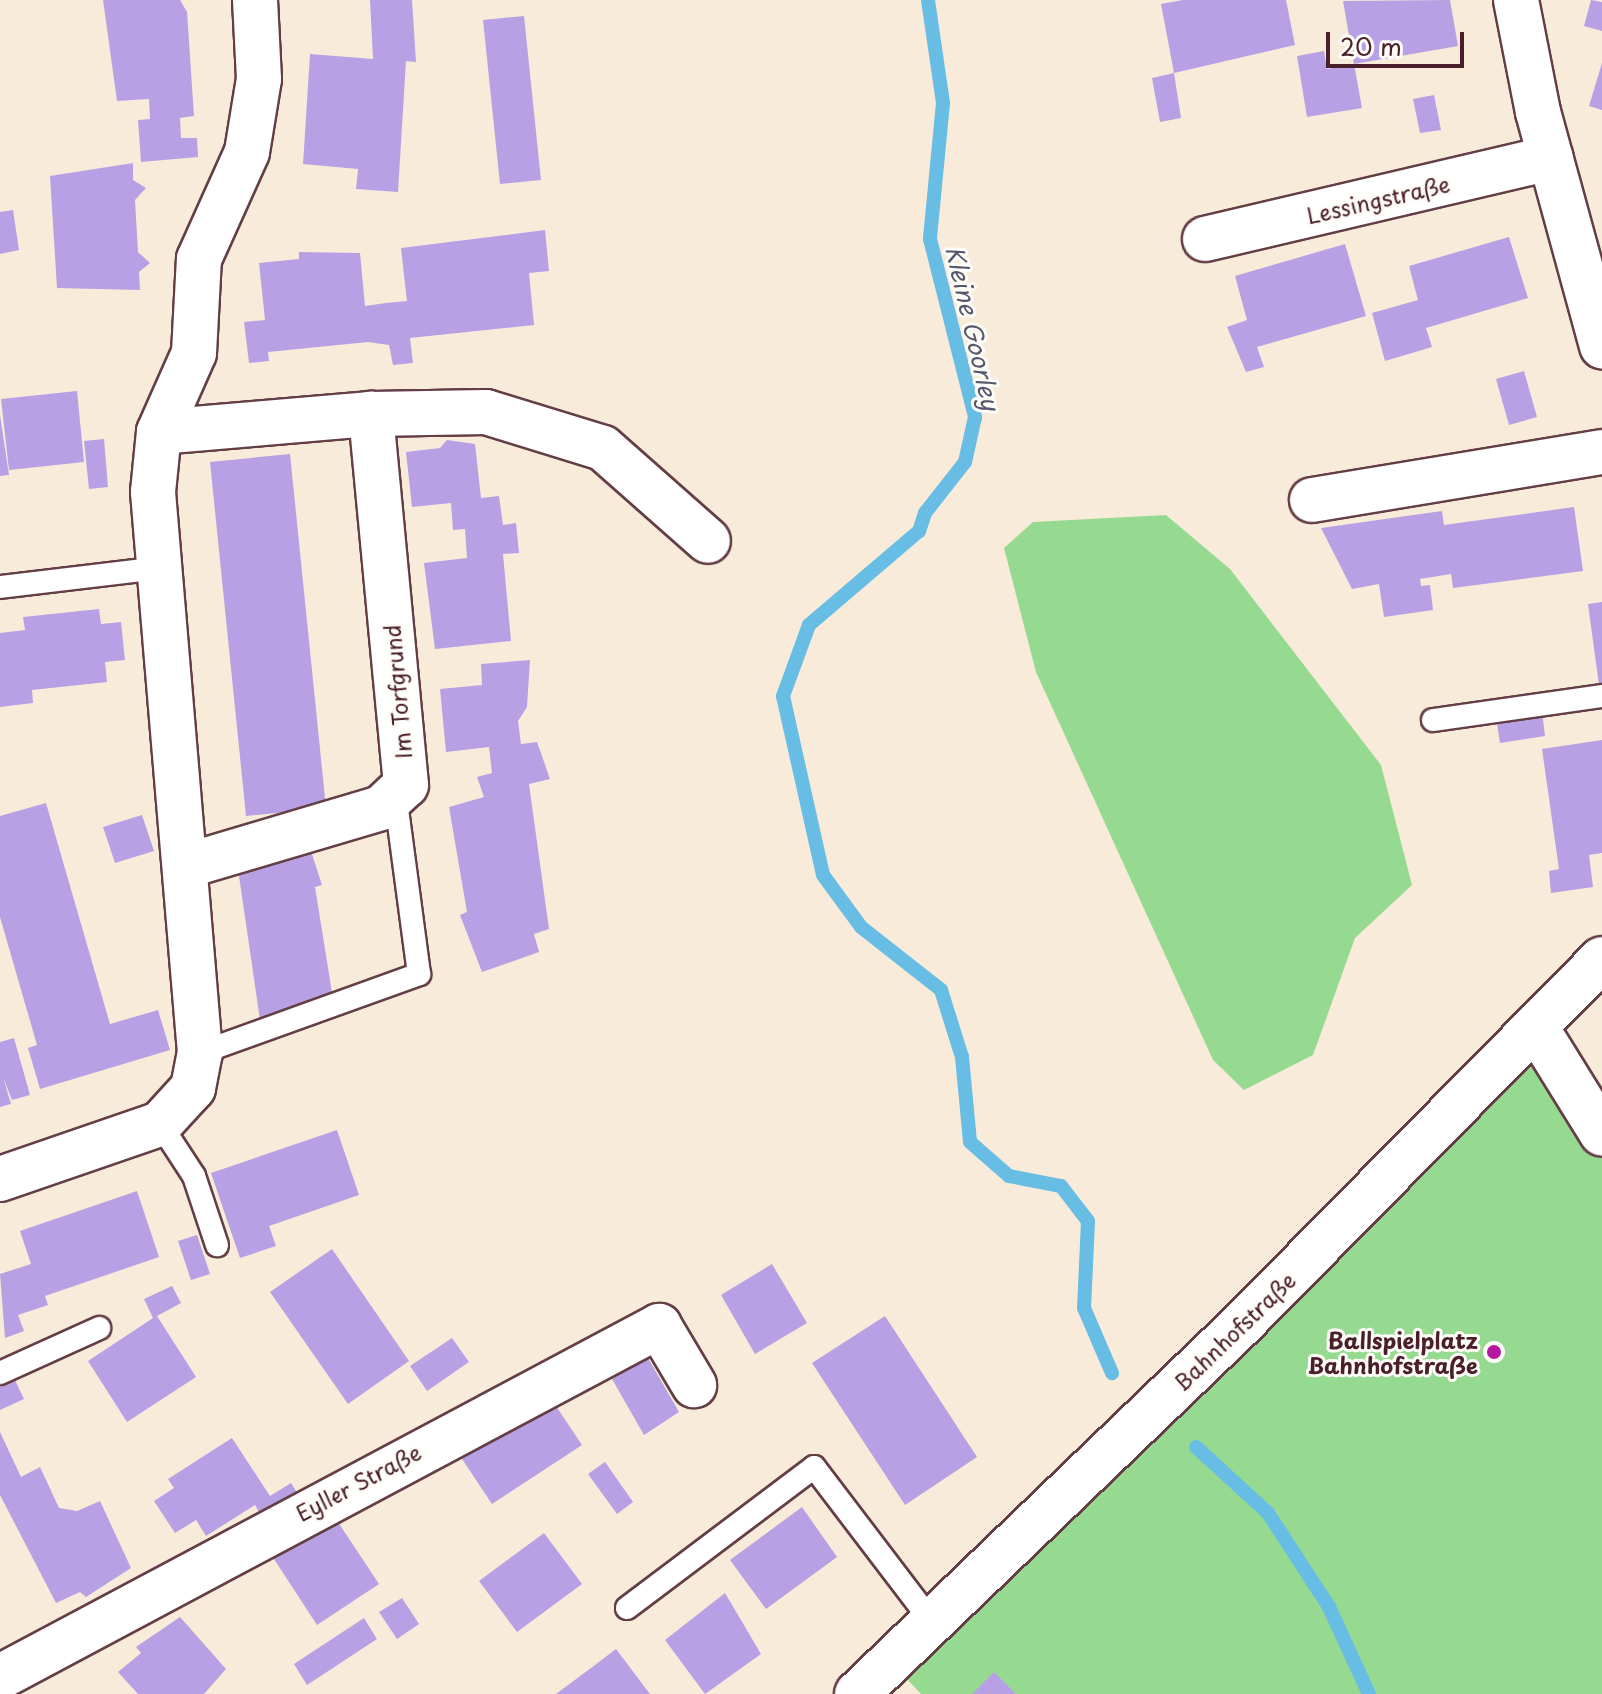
<!DOCTYPE html>
<meta charset="utf-8">
<style>
body{margin:0}
#map{position:relative;width:1602px;height:1694px;overflow:hidden;background:#f8ebd9;font-family:"Playpen Sans",sans-serif}
div>[style]{position:absolute}
.green>*{inset:0;background:#96da92}
.stream>*{height:14px;margin:-7px;padding:0 7px;transform-origin:7px;border-radius:7px;background:#67bde4}
.building>*{inset:0;background:#b7a1e4}
.roads{filter:drop-shadow(2px 0 #643e45) drop-shadow(-2px 0 #643e45) drop-shadow(0 2px #643e45) drop-shadow(0 -2px #643e45)}
.lane>*{height:22px;margin:-11px;padding:0 11px;transform-origin:11px;border-radius:11px;background:#fff}
.street>*{height:44px;margin:-22px;padding:0 22px;transform-origin:22px;border-radius:22px;background:#fff}
.dots>*{width:22px;height:22px;translate:-50% -50%;box-sizing:border-box;border:4px solid #fdfcf7;border-radius:50%}
span{translate:-50% -50%;white-space:nowrap;text-align:center;line-height:1.15;-webkit-text-stroke:6px #fdfcf7;paint-order:stroke}
.street-label{font-size:22px;color:#4a1f2b}
.poi-label{font-size:22px;color:#4a1f2b;font-weight:700}
.right{translate:-100% -50%;text-align:right}
.water-label{font-size:24px;color:#54566c;font-style:italic}
.scale{position:absolute;left:1326px;top:32px;width:138px;height:36px;box-sizing:border-box;border:4px solid #4a1f2b;border-top:0;padding-left:10px;font-size:24px;line-height:28px;white-space:nowrap;color:#4a1f2b;-webkit-text-stroke:6px #fdfcf7;paint-order:stroke}
</style>
<div id="map">
<div class="green">
<div style="clip-path:polygon(1166px 515px,1230px 569px,1381px 765px,1412px 885px,1355px 938px,1313px 1055px,1244px 1090px,1213px 1060px,1036px 672px,1004px 548px,1033px 522px)"></div>
<div style="clip-path:polygon(1537px 1029px,1602px 1134px,1602px 1694px,921px 1694px,891px 1662px)"></div>
</div>
<div class="stream">
<div style="left:928px;top:0;width:104px;rotate:81.7deg"></div>
<div style="left:943px;top:103px;width:137px;rotate:95.5deg"></div>
<div style="left:930px;top:239px;width:184px;rotate:75.8deg"></div>
<div style="left:975px;top:417px;width:46px;rotate:102.5deg"></div>
<div style="left:965px;top:462px;width:65px;rotate:128.1deg"></div>
<div style="left:925px;top:513px;width:19px;rotate:108deg"></div>
<div style="left:919px;top:531px;width:145px;rotate:139.5deg"></div>
<div style="left:809px;top:625px;width:76px;rotate:110.1deg"></div>
<div style="left:783px;top:696px;width:183px;rotate:77.4deg"></div>
<div style="left:823px;top:875px;width:64px;rotate:53.8deg"></div>
<div style="left:861px;top:927px;width:102px;rotate:38.2deg"></div>
<div style="left:941px;top:990px;width:70px;rotate:72.6deg"></div>
<div style="left:962px;top:1057px;width:85px;rotate:84.6deg"></div>
<div style="left:970px;top:1142px;width:52px;rotate:41.1deg"></div>
<div style="left:1009px;top:1176px;width:53px;rotate:10.9deg"></div>
<div style="left:1061px;top:1186px;width:44px;rotate:52.4deg"></div>
<div style="left:1088px;top:1221px;width:87px;rotate:92.6deg"></div>
<div style="left:1084px;top:1308px;width:71px;rotate:66.7deg"></div>
<div style="left:1196px;top:1447px;width:98px;rotate:42.5deg"></div>
<div style="left:1268px;top:1513px;width:112px;rotate:57deg"></div>
<div style="left:1329px;top:1607px;width:96px;rotate:65.3deg"></div>
</div>
<div class="building">
<div style="clip-path:polygon(103px 0,180px 0,187px 12px,194px 116px,180px 118px,181px 138px,197px 138px,198px 157px,141px 162px,138px 120px,150px 119px,149px 99px,117px 101px)"></div>
<div style="clip-path:polygon(370px 0,412px 0,416px 62px,406px 61px,398px 192px,356px 189px,358px 169px,303px 164px,310px 54px,373px 59px)"></div>
<div style="clip-path:polygon(1183px 0,1286px 0,1295px 45px,1174px 73px,1161px 4px)"></div>
<div style="clip-path:polygon(1450px 0,1458px 46px,1354px 64px,1343px 1px)"></div>
<div style="clip-path:polygon(1591px 0,1602px 2px,1602px 31px,1584px 26px)"></div>
<div style="clip-path:polygon(524px 16px,541px 180px,500px 184px,483px 20px)"></div>
<div style="clip-path:polygon(1324px 51px,1327px 69px,1354px 64px,1362px 108px,1307px 117px,1297px 56px)"></div>
<div style="clip-path:polygon(1602px 63px,1602px 110px,1589px 106px)"></div>
<div style="clip-path:polygon(1174px 73px,1181px 118px,1160px 122px,1152px 78px)"></div>
<div style="clip-path:polygon(1434px 95px,1441px 130px,1420px 133px,1413px 99px)"></div>
<div style="clip-path:polygon(133px 163px,133px 180px,146px 188px,135px 200px,138px 252px,150px 263px,139px 272px,140px 290px,57px 288px,50px 176px)"></div>
<div style="clip-path:polygon(13px 210px,19px 250px,0 254px,0 212px)"></div>
<div style="clip-path:polygon(545px 230px,549px 271px,529px 273px,534px 325px,410px 338px,413px 363px,393px 365px,389px 345px,368px 342px,268px 352px,269px 361px,249px 363px,244px 322px,265px 320px,259px 263px,299px 259px,299px 252px,360px 253px,365px 306px,386px 303px,407px 301px,401px 248px)"></div>
<div style="clip-path:polygon(1509px 237px,1528px 298px,1426px 328px,1432px 347px,1385px 361px,1372px 313px,1418px 300px,1409px 266px)"></div>
<div style="clip-path:polygon(1345px 244px,1366px 316px,1257px 347px,1264px 367px,1246px 372px,1227px 327px,1247px 320px,1235px 276px)"></div>
<div style="clip-path:polygon(1524px 371px,1537px 417px,1509px 425px,1496px 379px)"></div>
<div style="clip-path:polygon(77px 391px,84px 462px,9px 470px,1px 399px)"></div>
<div style="clip-path:polygon(0 415px,9px 475px,0 476px)"></div>
<div style="clip-path:polygon(104px 439px,108px 487px,89px 489px,84px 441px)"></div>
<div style="clip-path:polygon(447px 440px,475px 444px,481px 498px,499px 496px,503px 525px,516px 523px,519px 553px,503px 554px,511px 641px,435px 649px,424px 563px,467px 558px,465px 529px,453px 530px,451px 503px,412px 507px,406px 452px,440px 448px)"></div>
<div style="clip-path:polygon(290px 454px,326px 808px,246px 816px,210px 462px)"></div>
<div style="clip-path:polygon(1574px 507px,1583px 571px,1453px 588px,1451px 574px,1420px 579px,1421px 586px,1430px 585px,1433px 610px,1384px 617px,1379px 584px,1352px 589px,1321px 528px,1442px 511px,1444px 525px)"></div>
<div style="clip-path:polygon(1602px 602px,1602px 685px,1599px 685px,1588px 604px)"></div>
<div style="clip-path:polygon(99px 609px,101px 624px,121px 622px,125px 660px,105px 662px,107px 682px,32px 690px,33px 703px,0 707px,0 633px,25px 630px,23px 617px)"></div>
<div style="clip-path:polygon(530px 660px,527px 707px,518px 721px,521px 744px,537px 742px,550px 779px,529px 784px,549px 929px,534px 934px,539px 952px,482px 972px,460px 915px,467px 912px,449px 807px,484px 797px,477px 777px,492px 773px,489px 747px,446px 752px,440px 689px,482px 685px,481px 664px)"></div>
<div style="clip-path:polygon(1542px 711px,1545px 736px,1500px 743px,1496px 717px)"></div>
<div style="clip-path:polygon(1602px 740px,1602px 853px,1589px 855px,1593px 887px,1551px 893px,1549px 871px,1559px 869px,1542px 749px)"></div>
<div style="clip-path:polygon(46px 803px,110px 1024px,158px 1010px,170px 1050px,40px 1089px,28px 1048px,37px 1045px,0 917px,0 816px)"></div>
<div style="clip-path:polygon(142px 815px,154px 851px,115px 863px,103px 827px)"></div>
<div style="clip-path:polygon(310px 848px,322px 885px,315px 887px,333px 999px,260px 1020px,238px 869px)"></div>
<div style="clip-path:polygon(14px 1038px,30px 1095px,12px 1100px,3px 1077px,11px 1104px,0 1107px,0 1042px)"></div>
<div style="clip-path:polygon(337px 1130px,359px 1195px,269px 1226px,276px 1246px,240px 1258px,211px 1173px)"></div>
<div style="clip-path:polygon(137px 1191px,159px 1257px,45px 1296px,48px 1305px,18px 1315px,24px 1331px,5px 1338px,0 1274px,31px 1264px,20px 1231px)"></div>
<div style="clip-path:polygon(197px 1235px,210px 1274px,191px 1280px,178px 1241px)"></div>
<div style="clip-path:polygon(332px 1249px,409px 1361px,348px 1404px,270px 1292px)"></div>
<div style="clip-path:polygon(772px 1264px,807px 1323px,755px 1354px,721px 1295px)"></div>
<div style="clip-path:polygon(172px 1286px,181px 1303px,157px 1316px,196px 1377px,127px 1422px,88px 1361px,153px 1318px,144px 1299px)"></div>
<div style="clip-path:polygon(885px 1316px,977px 1457px,905px 1505px,812px 1363px)"></div>
<div style="clip-path:polygon(452px 1338px,469px 1362px,427px 1391px,410px 1366px)"></div>
<div style="clip-path:polygon(648px 1358px,679px 1412px,644px 1435px,612px 1379px)"></div>
<div style="clip-path:polygon(15px 1380px,24px 1399px,0 1410px,0 1387px)"></div>
<div style="clip-path:polygon(550px 1397px,582px 1445px,492px 1504px,460px 1456px)"></div>
<div style="clip-path:polygon(0 1432px,21px 1477px,40px 1467px,59px 1508px,77px 1511px,100px 1501px,131px 1568px,86px 1597px,80px 1592px,56px 1603px,0 1495px)"></div>
<div style="clip-path:polygon(232px 1438px,270px 1496px,291px 1483px,304px 1504px,267px 1526px,255px 1505px,206px 1536px,196px 1520px,175px 1533px,154px 1501px,174px 1488px,168px 1479px)"></div>
<div style="clip-path:polygon(605px 1462px,633px 1502px,617px 1514px,588px 1474px)"></div>
<div style="clip-path:polygon(802px 1507px,837px 1557px,766px 1609px,730px 1560px)"></div>
<div style="clip-path:polygon(334px 1516px,379px 1584px,317px 1625px,272px 1556px)"></div>
<div style="clip-path:polygon(544px 1533px,582px 1584px,517px 1632px,479px 1581px)"></div>
<div style="clip-path:polygon(725px 1593px,761px 1654px,705px 1694px,665px 1640px)"></div>
<div style="clip-path:polygon(402px 1598px,419px 1624px,397px 1639px,379px 1612px)"></div>
<div style="clip-path:polygon(180px 1617px,226px 1669px,204px 1694px,138px 1694px,118px 1672px,141px 1653px,136px 1647px)"></div>
<div style="clip-path:polygon(364px 1618px,377px 1639px,307px 1685px,294px 1664px)"></div>
<div style="clip-path:polygon(616px 1649px,650px 1694px,556px 1694px,595px 1665px)"></div>
<div style="clip-path:polygon(994px 1672px,1016px 1694px,972px 1694px)"></div>
</div>
<div class="roads">
<div class="lane">
<div style="left:0;top:587px;width:161px;rotate:-6.8deg"></div>
<div style="left:1433px;top:720px;width:171px;rotate:-8.1deg"></div>
<div style="left:200px;top:1053px;width:233px;rotate:-19.8deg"></div>
<div style="left:419px;top:974px;width:181px;rotate:-97.6deg"></div>
<div style="left:160px;top:1124px;width:62px;rotate:56.8deg"></div>
<div style="left:194px;top:1176px;width:73px;rotate:71.6deg"></div>
<div style="left:0;top:1373px;width:109px;rotate:-24.4deg"></div>
<div style="left:627px;top:1608px;width:234px;rotate:-37deg"></div>
<div style="left:814px;top:1467px;width:195px;rotate:52.7deg"></div>
</div>
<div class="street">
<div style="left:1516px;top:0;width:114px;rotate:78.9deg"></div>
<div style="left:1538px;top:112px;width:243px;rotate:74.7deg"></div>
<div style="left:1205px;top:239px;width:355px;rotate:-13.2deg"></div>
<div style="left:159px;top:432px;width:213px;rotate:-4.9deg"></div>
<div style="left:371px;top:414px;width:115px;rotate:-1deg"></div>
<div style="left:486px;top:412px;width:122px;rotate:17.1deg"></div>
<div style="left:603px;top:448px;width:140px;rotate:41.5deg"></div>
<div style="left:1312px;top:500px;width:294px;rotate:-9.4deg"></div>
<div style="left:189px;top:865px;width:200px;rotate:-16.5deg"></div>
<div style="left:381px;top:808px;width:34px;rotate:-43deg"></div>
<div style="left:406px;top:785px;width:373px;rotate:-95.4deg"></div>
<div style="left:1537px;top:1029px;width:123px;rotate:58.2deg"></div>
<div style="left:0;top:1179px;width:169px;rotate:-19deg"></div>
<div style="left:160px;top:1124px;width:49px;rotate:-47.5deg"></div>
<div style="left:193px;top:1088px;width:36px;rotate:-79deg"></div>
<div style="left:200px;top:1053px;width:563px;rotate:-94.79deg"></div>
<div style="left:153px;top:492px;width:60px;rotate:-84.3deg"></div>
<div style="left:159px;top:432px;width:86px;rotate:-66.1deg"></div>
<div style="left:194px;top:353px;width:94px;rotate:-87deg"></div>
<div style="left:199px;top:259px;width:117px;rotate:-65.8deg"></div>
<div style="left:247px;top:152px;width:74px;rotate:-80.7deg"></div>
<div style="left:259px;top:79px;width:79px;rotate:-92.9deg"></div>
<div style="left:0;top:1677px;width:747px;rotate:-28.04deg"></div>
<div style="left:659px;top:1326px;width:69px;rotate:59.3deg"></div>
<div style="left:857px;top:1694px;width:535px;rotate:-43.86deg"></div>
<div style="left:1243px;top:1323px;width:511px;rotate:-45.4deg"></div>
</div>
</div>
<div class="dots">
<div style="left:1494px;top:1352px;background:#b5179e"></div>
</div>
<div class="street-label">
<span style="left:1378px;top:199px;rotate:-13deg">Lessingstraße</span>
<span style="left:397px;top:692px;rotate:-95deg">Im Torfgrund</span>
<span style="left:1234px;top:1331px;rotate:-44deg">Bahnhofstraße</span>
<span style="left:358px;top:1482px;rotate:-28deg">Eyller Straße</span>
</div>
<div class="poi-label">
<span class="right" style="left:1478px;top:1352px">Ballspielplatz<br>Bahnhofstraße</span>
</div>
<div class="water-label">
<span style="left:973px;top:328px;rotate:77deg">Kleine Goorley</span>
</div>
<div class="scale">20 m</div>
</div>
